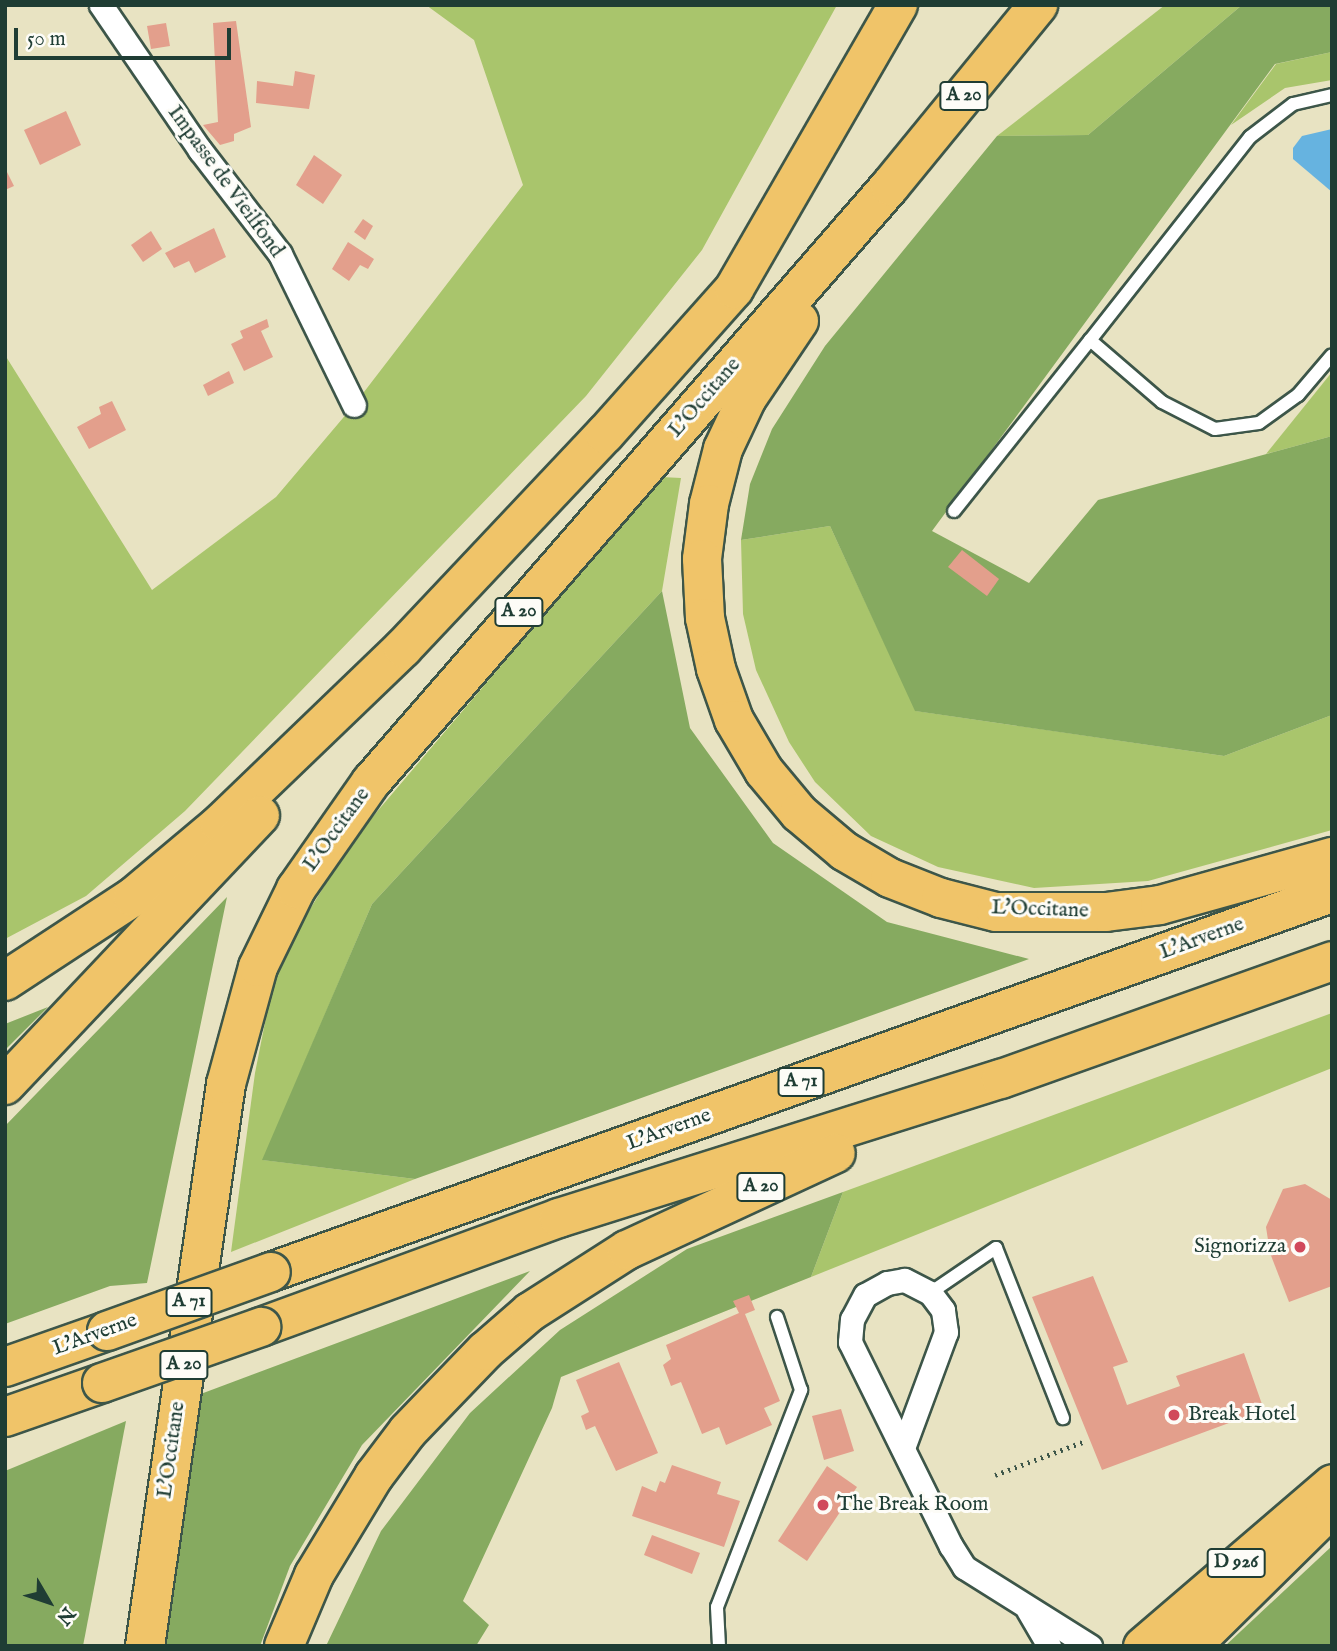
<!DOCTYPE html>
<style>
body{margin:0}
#map{position:relative;width:1337px;height:1651px;overflow:hidden;background:#e8e3c2;font-family:"IM FELL English",serif}
div>[style]{position:absolute}
.green>*{inset:0;background:#a9c56c}
.forest>*{inset:0;background:#86aa60}
.water>*{inset:0;background:#66b3e0}
.building>*{inset:0;background:#e39f8c}
.path>*{height:4.5px;margin-top:-2.25px;transform-origin:0;background:repeating-linear-gradient(90deg,#3d5649 0 2px,transparent 0 7px)}
.roads{filter:drop-shadow(2px 0 #3d5649) drop-shadow(-2px 0 #3d5649) drop-shadow(0 2px #3d5649) drop-shadow(0 -2px #3d5649)}
.service>*{height:12px;margin:-6px;padding:0 6px;transform-origin:6px;border-radius:6px;background:#fff}
.minor>*{height:23px;margin:-11.5px;padding:0 11.5px;transform-origin:11.5px;border-radius:11.5px;background:#fff}
.primary>*{height:37px;margin:-18.5px;padding:0 18.5px;transform-origin:18.5px;border-radius:18.5px;background:#f0c469}
.motorway>*{height:38px;margin:-19px;padding:0 19px;transform-origin:19px;border-radius:19px;background:#f0c469}
.bridges{filter:drop-shadow(2px 0 #3d5649) drop-shadow(-2px 0 #3d5649) drop-shadow(0 2px #3d5649) drop-shadow(0 -2px #3d5649)}
.motorway-bridge>*{height:38px;margin:-19px;padding:0 19px;transform-origin:19px;border-radius:19px;background:#f0c469}
.dots>*{width:19px;height:19px;translate:-50% -50%;box-sizing:border-box;border:4px solid #fdfcf7;border-radius:50%}
span{translate:-50% -50%;white-space:nowrap;text-align:center;line-height:1.15;-webkit-text-stroke:6px #fdfcf7;paint-order:stroke}
.shield-label span{padding:2px 5px;background:#fdfcf7;border:2px solid;border-radius:5px;-webkit-text-stroke-width:0}
.shield-label{font-size:19px;color:#1f3d34;font-weight:700}
.street-label{font-size:21px;color:#1f3d34}
.poi-label{font-size:21px;color:#1f3d34}
.right{translate:-100% -50%;text-align:right}
.left{translate:0 -50%;text-align:left}
.frame{position:absolute;inset:0;border:7px solid #1f3d34;pointer-events:none}
.north{position:absolute;left:14px;top:1567px;width:70px;height:70px;-webkit-text-stroke:5px #fdfcf7;paint-order:stroke;rotate:129deg;font-size:19px;font-weight:700;line-height:28px;text-align:center;color:#1f3d34}
.north::after{content:'';display:block;margin:auto;width:24px;height:32px;background:#1f3d34;clip-path:polygon(50% 0,100% 100%,50% 72%,0 100%)}
.scale{position:absolute;left:14px;top:28px;width:217px;height:32px;box-sizing:border-box;border:4px solid #1f3d34;border-top:0;padding-left:9px;font-size:21px;line-height:24px;white-space:nowrap;color:#1f3d34;-webkit-text-stroke:5px #fdfcf7;paint-order:stroke}
</style>
<div id="map">
<div class="green">
<div style="clip-path:polygon(426px 5px,837px 5px,702px 250px,586px 396px,185px 811px,86px 896px,5px 939px,5px 355px,152px 590px,276px 497px,354px 405px,523px 185px,474px 40px)"></div>
<div style="clip-path:polygon(1165px 5px,1242px 5px,1088px 135px,997px 136px)"></div>
<div style="clip-path:polygon(1332px 52px,1332px 80px,1285px 88px,1231px 125px,1276px 64px)"></div>
<div style="clip-path:polygon(1332px 372px,1332px 436px,1266px 454px)"></div>
<div style="clip-path:polygon(661px 477px,681px 478px,662px 591px,372px 904px,263px 1160px,415px 1179px,231px 1252px,255px 1073px,277px 962px,353px 840px)"></div>
<div style="clip-path:polygon(830px 526px,916px 711px,1224px 756px,1332px 715px,1332px 830px,1148px 881px,1034px 888px,938px 867px,871px 836px,815px 782px,789px 742px,756px 670px,743px 614px,741px 540px)"></div>
<div style="clip-path:polygon(1332px 1013px,1332px 1068px,811px 1277px,843px 1192px)"></div>
</div>
<div class="forest">
<div style="clip-path:polygon(1242px 5px,1332px 5px,1332px 52px,1275px 64px,932px 531px,1029px 583px,1098px 500px,1332px 436px,1332px 715px,1224px 756px,915px 711px,830px 526px,741px 540px,750px 484px,772px 429px,825px 346px,997px 136px,1088px 135px)"></div>
<div style="clip-path:polygon(662px 591px,690px 728px,773px 843px,887px 922px,1029px 959px,415px 1179px,262px 1160px,372px 904px)"></div>
<div style="clip-path:polygon(227px 897px,147px 1283px,110px 1286px,5px 1324px,5px 1126px)"></div>
<div style="clip-path:polygon(48px 1007px,5px 1050px,5px 1051px,5px 1024px)"></div>
<div style="clip-path:polygon(843px 1192px,811px 1277px,561px 1377px,552px 1408px,463px 1601px,489px 1625px,476px 1646px,326px 1646px,381px 1531px,470px 1413px,560px 1330px,687px 1249px)"></div>
<div style="clip-path:polygon(530px 1271px,362px 1445px,290px 1566px,260px 1646px,162px 1646px,198px 1395px)"></div>
<div style="clip-path:polygon(126px 1421px,83px 1646px,5px 1646px,5px 1471px)"></div>
<div style="clip-path:polygon(1332px 1546px,1332px 1646px,1225px 1646px)"></div>
</div>
<div class="water">
<div style="clip-path:polygon(1332px 129px,1332px 192px,1293px 159px,1293px 148px,1302px 136px)"></div>
</div>
<div class="building">
<div style="clip-path:polygon(236px 21px,251px 127px,234px 134px,234px 141px,220px 145px,203px 125px,218px 122px,213px 23px)"></div>
<div style="clip-path:polygon(166px 23px,170px 46px,151px 49px,147px 26px)"></div>
<div style="clip-path:polygon(295px 71px,315px 75px,309px 109px,256px 103px,257px 81px,293px 86px)"></div>
<div style="clip-path:polygon(66px 111px,81px 145px,40px 165px,24px 130px)"></div>
<div style="clip-path:polygon(314px 155px,342px 175px,323px 204px,296px 185px)"></div>
<div style="clip-path:polygon(5px 168px,14px 186px,5px 190px)"></div>
<div style="clip-path:polygon(363px 219px,373px 226px,365px 240px,354px 232px)"></div>
<div style="clip-path:polygon(214px 228px,226px 257px,195px 273px,189px 261px,174px 268px,165px 253px)"></div>
<div style="clip-path:polygon(151px 231px,162px 249px,143px 262px,131px 245px)"></div>
<div style="clip-path:polygon(348px 242px,374px 259px,368px 269px,360px 265px,349px 281px,332px 269px)"></div>
<div style="clip-path:polygon(267px 319px,269px 327px,261px 331px,273px 357px,244px 371px,231px 344px,243px 338px,240px 331px)"></div>
<div style="clip-path:polygon(229px 371px,234px 383px,208px 396px,203px 385px)"></div>
<div style="clip-path:polygon(112px 401px,126px 430px,89px 449px,77px 427px,101px 414px,99px 407px)"></div>
<div style="clip-path:polygon(962px 550px,999px 579px,987px 596px,948px 567px)"></div>
<div style="clip-path:polygon(1305px 1184px,1332px 1200px,1332px 1286px,1289px 1302px,1270px 1253px,1266px 1227px,1283px 1189px)"></div>
<div style="clip-path:polygon(1093px 1276px,1128px 1362px,1113px 1367px,1127px 1405px,1180px 1386px,1176px 1376px,1244px 1353px,1264px 1410px,1102px 1470px,1032px 1297px)"></div>
<div style="clip-path:polygon(749px 1295px,755px 1310px,745px 1314px,780px 1401px,764px 1408px,772px 1425px,726px 1445px,719px 1427px,702px 1434px,681px 1382px,671px 1386px,663px 1365px,671px 1359px,666px 1345px,739px 1313px,733px 1301px)"></div>
<div style="clip-path:polygon(619px 1362px,658px 1453px,616px 1471px,595px 1426px,586px 1430px,581px 1416px,589px 1412px,576px 1380px)"></div>
<div style="clip-path:polygon(841px 1409px,854px 1451px,824px 1460px,812px 1416px)"></div>
<div style="clip-path:polygon(672px 1465px,721px 1482px,717px 1494px,740px 1501px,724px 1547px,632px 1516px,642px 1486px,656px 1492px,660px 1481px,665px 1483px)"></div>
<div style="clip-path:polygon(827px 1466px,857px 1487px,807px 1561px,778px 1541px)"></div>
<div style="clip-path:polygon(652px 1535px,700px 1553px,692px 1574px,644px 1555px)"></div>
</div>
<div class="path">
<div style="left:995px;top:1475px;width:94px;rotate:-20.6deg"></div>
</div>
<div class="roads">
<div class="service">
<div style="left:1332px;top:95px;width:40px;rotate:167deg"></div>
<div style="left:1293px;top:104px;width:54px;rotate:142.5deg"></div>
<div style="left:1250px;top:137px;width:258px;rotate:128.2deg"></div>
<div style="left:1090px;top:340px;width:95px;rotate:40.7deg"></div>
<div style="left:1162px;top:402px;width:59px;rotate:27deg"></div>
<div style="left:1215px;top:429px;width:44px;rotate:-7.8deg"></div>
<div style="left:1259px;top:423px;width:48px;rotate:-35.7deg"></div>
<div style="left:1298px;top:395px;width:52px;rotate:-49.6deg"></div>
<div style="left:954px;top:511px;width:218px;rotate:-51.5deg"></div>
<div style="left:930px;top:1293px;width:80px;rotate:-34.3deg"></div>
<div style="left:996px;top:1248px;width:183px;rotate:68.5deg"></div>
<div style="left:719px;top:1646px;width:39px;rotate:-93deg"></div>
<div style="left:717px;top:1607px;width:233px;rotate:-68.8deg"></div>
<div style="left:801px;top:1390px;width:77px;rotate:-108.2deg"></div>
</div>
<div class="minor">
<div style="left:101px;top:5px;width:176px;rotate:55.7deg"></div>
<div style="left:200px;top:150px;width:131px;rotate:52.4deg"></div>
<div style="left:280px;top:254px;width:168px;rotate:63.9deg"></div>
<div style="left:903px;top:1448px;width:124px;rotate:-69.7deg"></div>
<div style="left:946px;top:1332px;width:22px;rotate:-98deg"></div>
<div style="left:943px;top:1310px;width:21px;rotate:-127deg"></div>
<div style="left:930px;top:1293px;width:29px;rotate:-153deg"></div>
<div style="left:904px;top:1280px;width:17px;rotate:170deg"></div>
<div style="left:887px;top:1283px;width:25px;rotate:151deg"></div>
<div style="left:865px;top:1295px;width:27px;rotate:118deg"></div>
<div style="left:852px;top:1319px;width:23px;rotate:95deg"></div>
<div style="left:850px;top:1342px;width:228px;rotate:63.7deg"></div>
<div style="left:951px;top:1546px;width:25px;rotate:58deg"></div>
<div style="left:964px;top:1567px;width:149px;rotate:32.1deg"></div>
<div style="left:1028px;top:1610px;width:42px;rotate:59.7deg"></div>
</div>
<div class="primary">
<div style="left:1142px;top:1646px;width:250px;rotate:-40.6deg"></div>
<div style="left:1191px;top:1646px;width:198px;rotate:-44.6deg"></div>
</div>
<div class="motorway">
<div style="left:799px;top:321px;width:93px;rotate:124deg"></div>
<div style="left:747px;top:398px;width:56px;rotate:115.2deg"></div>
<div style="left:723px;top:449px;width:57px;rotate:104.3deg"></div>
<div style="left:709px;top:504px;width:55px;rotate:97.3deg"></div>
<div style="left:702px;top:559px;width:59px;rotate:87.1deg"></div>
<div style="left:705px;top:618px;width:52px;rotate:77.8deg"></div>
<div style="left:716px;top:669px;width:54px;rotate:70.6deg"></div>
<div style="left:734px;top:720px;width:59px;rotate:59.5deg"></div>
<div style="left:764px;top:771px;width:55px;rotate:50.2deg"></div>
<div style="left:799px;top:813px;width:59px;rotate:40.2deg"></div>
<div style="left:844px;top:851px;width:53px;rotate:30.4deg"></div>
<div style="left:890px;top:878px;width:55px;rotate:21.4deg"></div>
<div style="left:941px;top:898px;width:57px;rotate:14.3deg"></div>
<div style="left:996px;top:912px;width:110px"></div>
<div style="left:1106px;top:912px;width:54px;rotate:-7.4deg"></div>
<div style="left:1160px;top:905px;width:179px;rotate:-15.6deg"></div>
<div style="left:5px;top:981px;width:153px;rotate:-33.3deg"></div>
<div style="left:133px;top:897px;width:114px;rotate:-40deg"></div>
<div style="left:220px;top:824px;width:254px;rotate:-43.9deg"></div>
<div style="left:403px;top:648px;width:294px;rotate:-46.7deg"></div>
<div style="left:605px;top:434px;width:194px;rotate:-48.3deg"></div>
<div style="left:734px;top:289px;width:328px;rotate:-60deg"></div>
<div style="left:5px;top:1085px;width:371px;rotate:-46.6deg"></div>
<div style="left:271px;top:1272px;width:1127px;rotate:-19.66deg"></div>
<div style="left:261px;top:1327px;width:317px;rotate:-20.1deg"></div>
<div style="left:559px;top:1218px;width:463px;rotate:-17.5deg"></div>
<div style="left:1001px;top:1079px;width:351px;rotate:-19.6deg"></div>
<div style="left:5px;top:1367px;width:108px;rotate:-19.4deg"></div>
<div style="left:5px;top:1417px;width:103px;rotate:-19.3deg"></div>
<div style="left:145px;top:1646px;width:568px;rotate:-81.8deg"></div>
<div style="left:226px;top:1084px;width:121px;rotate:-74.7deg"></div>
<div style="left:258px;top:967px;width:87px;rotate:-64deg"></div>
<div style="left:296px;top:889px;width:131px;rotate:-55deg"></div>
<div style="left:371px;top:782px;width:790px;rotate:-48.95deg"></div>
<div style="left:890px;top:186px;width:234px;rotate:-50.7deg"></div>
<div style="left:284px;top:1646px;width:77px;rotate:-67.1deg"></div>
<div style="left:314px;top:1575px;width:116px;rotate:-58.8deg"></div>
<div style="left:374px;top:1476px;width:56px;rotate:-52.9deg"></div>
<div style="left:408px;top:1431px;width:111px;rotate:-46.1deg"></div>
<div style="left:485px;top:1351px;width:60px;rotate:-40.9deg"></div>
<div style="left:530px;top:1312px;width:115px;rotate:-32.6deg"></div>
<div style="left:627px;top:1250px;width:230px;rotate:-24.9deg"></div>
</div>
</div>
<div class="bridges">
<div class="motorway-bridge">
<div style="left:107px;top:1331px;width:174px;rotate:-19.8deg"></div>
<div style="left:102px;top:1383px;width:169px;rotate:-19.4deg"></div>
</div>
</div>
<div class="dots">
<div style="left:1300px;top:1247px;background:#d1495b"></div>
<div style="left:1174px;top:1415px;background:#d1495b"></div>
<div style="left:823px;top:1505px;background:#d1495b"></div>
</div>
<div class="shield-label">
<span style="left:964px;top:96px">A 20</span>
<span style="left:519px;top:612px">A 20</span>
<span style="left:801px;top:1082px">A 71</span>
<span style="left:761px;top:1187px">A 20</span>
<span style="left:189px;top:1302px">A 71</span>
<span style="left:184px;top:1365px">A 20</span>
<span style="left:1236px;top:1563px">D 926</span>
</div>
<div class="street-label">
<span style="left:225px;top:182px;rotate:54deg">Impasse de Vieilfond</span>
<span style="left:705px;top:398px;rotate:-49deg">L'Occitane</span>
<span style="left:337px;top:830px;rotate:-54deg">L'Occitane</span>
<span style="left:1040px;top:910px;rotate:2deg">L'Occitane</span>
<span style="left:1202px;top:939px;rotate:-20deg">L'Arverne</span>
<span style="left:669px;top:1130px;rotate:-20deg">L'Arverne</span>
<span style="left:95px;top:1335px;rotate:-20deg">L'Arverne</span>
<span style="left:172px;top:1450px;rotate:-82deg">L'Occitane</span>
</div>
<div class="poi-label">
<span class="right" style="left:1286px;top:1247px">Signorizza</span>
<span class="left" style="left:1188px;top:1415px">Break Hotel</span>
<span class="left" style="left:837px;top:1505px">The Break Room</span>
</div>
<div class="frame"></div>
<div class="north">N</div>
<div class="scale">50 m</div>
</div>
